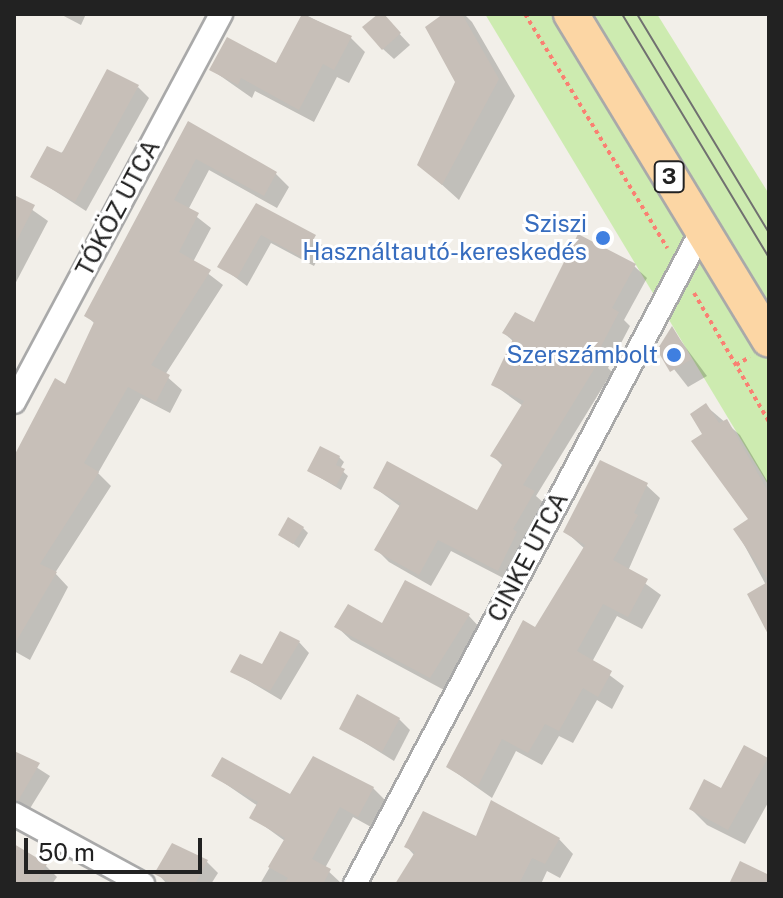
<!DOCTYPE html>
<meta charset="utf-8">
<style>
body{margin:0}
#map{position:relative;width:783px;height:898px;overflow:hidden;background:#f2efe9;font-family:"Public Sans",sans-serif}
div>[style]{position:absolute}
.grass>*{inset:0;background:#cdebb0}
.shadow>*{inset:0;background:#0003}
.building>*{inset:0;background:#c7bfb8}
.path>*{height:4px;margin-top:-2px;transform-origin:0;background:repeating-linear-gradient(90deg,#fa8072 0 4px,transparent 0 8px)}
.roads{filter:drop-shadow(2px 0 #a9a9a9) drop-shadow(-2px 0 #a9a9a9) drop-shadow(0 2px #a9a9a9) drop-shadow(0 -2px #a9a9a9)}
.minor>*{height:22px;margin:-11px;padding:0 11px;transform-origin:11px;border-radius:11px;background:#fff}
.primary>*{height:34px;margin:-17px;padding:0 17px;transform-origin:17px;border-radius:17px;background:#fcd6a4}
.tram>*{height:2px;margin:-1px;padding:0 1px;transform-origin:1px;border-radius:1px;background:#707070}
.dots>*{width:22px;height:22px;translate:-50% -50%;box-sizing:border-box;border:4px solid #fff;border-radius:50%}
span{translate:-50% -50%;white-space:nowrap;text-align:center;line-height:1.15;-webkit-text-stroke:6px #fff;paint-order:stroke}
.shield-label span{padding:2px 6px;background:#fff;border:2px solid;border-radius:6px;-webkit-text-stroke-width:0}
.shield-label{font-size:22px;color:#222;font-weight:700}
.street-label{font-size:24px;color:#222}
.shop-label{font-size:24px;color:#366cbe}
.right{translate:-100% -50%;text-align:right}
.frame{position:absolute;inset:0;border:16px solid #222;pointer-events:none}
.scale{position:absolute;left:24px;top:838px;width:178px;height:36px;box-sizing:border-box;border:4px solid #222;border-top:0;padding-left:10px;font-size:24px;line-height:28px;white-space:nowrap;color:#222;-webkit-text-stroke:6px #fff;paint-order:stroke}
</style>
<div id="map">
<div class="grass">
<div style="clip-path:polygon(485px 14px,657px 14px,769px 194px,769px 486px)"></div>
</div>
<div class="shadow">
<div style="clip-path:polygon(60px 14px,86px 14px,81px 25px)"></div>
<div style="clip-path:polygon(304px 14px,351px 38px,365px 52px,349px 83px,337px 77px,314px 122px,255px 91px,252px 98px,212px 70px,277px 66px)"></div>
<div style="clip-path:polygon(381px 14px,410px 45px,394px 59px,383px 49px)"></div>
<div style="clip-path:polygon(446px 14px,464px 14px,472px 22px,515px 96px,459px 200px,419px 164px,457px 82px)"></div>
<div style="clip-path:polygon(138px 87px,149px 98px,86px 211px,33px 177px)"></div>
<div style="clip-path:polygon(189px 124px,276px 174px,289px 187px,277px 208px,209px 170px,188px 210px,211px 228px,193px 262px,223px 285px,165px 375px,182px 390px,170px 413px,141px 398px,98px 473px,111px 486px,55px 573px,68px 587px,30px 660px,14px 651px,14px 465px,66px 387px,95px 324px,87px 316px)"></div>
<div style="clip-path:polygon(14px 197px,48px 221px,14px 286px)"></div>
<div style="clip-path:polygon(257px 206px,324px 246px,314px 266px,271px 243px,247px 286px,220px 266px)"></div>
<div style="clip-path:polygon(634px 266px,647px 278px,624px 320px,630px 326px,608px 368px,612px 372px,536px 496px,546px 505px,511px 582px,451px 551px,431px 586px,389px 562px,377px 550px,401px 507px,375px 488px,478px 512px,503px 466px,493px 456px,523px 406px,494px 385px,514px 342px,504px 333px,535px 325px)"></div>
<div style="clip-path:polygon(672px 329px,707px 376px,688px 387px,659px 350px)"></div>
<div style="clip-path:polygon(706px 406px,740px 435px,769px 484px,769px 632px,766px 585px,736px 530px,751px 519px,705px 434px)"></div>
<div style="clip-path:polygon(339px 457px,344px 462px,340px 469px,348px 476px,341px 490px,309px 471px)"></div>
<div style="clip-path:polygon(646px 485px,660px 498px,628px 571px,661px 595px,642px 629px,617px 616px,592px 662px,624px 686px,612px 709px,597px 700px,573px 743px,559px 736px,542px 765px,516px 751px,492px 798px,448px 767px,585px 549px,566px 532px)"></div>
<div style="clip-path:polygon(303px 528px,308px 533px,299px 548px,280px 534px)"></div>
<div style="clip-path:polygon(406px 583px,469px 616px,482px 630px,444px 690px,351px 640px,337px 627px,383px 626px)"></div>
<div style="clip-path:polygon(299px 642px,309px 653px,281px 700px,232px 671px,263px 667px)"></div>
<div style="clip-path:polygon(399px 719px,410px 730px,394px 761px,341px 728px)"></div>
<div style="clip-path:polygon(14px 753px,50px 776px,29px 810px,14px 801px)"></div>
<div style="clip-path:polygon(767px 759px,769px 801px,745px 844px,707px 825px,691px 809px)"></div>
<div style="clip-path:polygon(214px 776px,291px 797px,373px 788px,385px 800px,371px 827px,353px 817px,325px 868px,342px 884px,260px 884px,285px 841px,252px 817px,258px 806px)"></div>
<div style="clip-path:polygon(477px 839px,559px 839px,573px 854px,560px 878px,547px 871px,541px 884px,398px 884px,415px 856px,406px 846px)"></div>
<div style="clip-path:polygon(14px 846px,46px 866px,57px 877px,52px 884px,14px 884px)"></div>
<div style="clip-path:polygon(173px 846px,207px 862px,218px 873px,211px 884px,167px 884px,157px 873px)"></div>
</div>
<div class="building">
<div style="clip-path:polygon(302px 14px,352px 36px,334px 70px,323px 64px,299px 110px,241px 78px,238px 85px,209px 70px,227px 37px,276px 63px)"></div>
<div style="clip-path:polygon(378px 14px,384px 14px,401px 33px,382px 50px,362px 27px)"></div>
<div style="clip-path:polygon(443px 14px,462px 14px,499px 79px,442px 185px,417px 165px,455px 82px,425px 27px)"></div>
<div style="clip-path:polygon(107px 69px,139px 85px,75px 202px,30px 177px,47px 146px,62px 153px)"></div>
<div style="clip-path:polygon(188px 121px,277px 172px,264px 196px,196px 159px,174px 200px,199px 213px,179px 252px,211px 270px,151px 365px,170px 375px,156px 402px,128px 387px,84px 463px,99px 472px,40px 564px,57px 572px,14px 645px,14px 456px,55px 378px,65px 384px,94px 322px,84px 316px)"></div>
<div style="clip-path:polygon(14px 195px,35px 205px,14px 246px)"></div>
<div style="clip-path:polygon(256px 203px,316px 235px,303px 258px,261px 235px,237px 278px,217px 267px)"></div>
<div style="clip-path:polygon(578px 234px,636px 264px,612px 308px,619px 312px,596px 356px,601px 358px,523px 485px,535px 491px,513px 529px,517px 532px,498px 571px,438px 540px,419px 575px,374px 550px,401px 503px,373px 488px,387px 461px,477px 510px,503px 463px,490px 456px,524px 401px,491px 385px,513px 339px,502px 333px,515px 312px,534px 322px)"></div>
<div style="clip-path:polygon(672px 326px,692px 359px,670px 372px,657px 350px)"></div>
<div style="clip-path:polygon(706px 403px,719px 423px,727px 419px,769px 493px,769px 636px,747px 594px,769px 581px,733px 529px,748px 519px,691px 441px,702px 434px,690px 414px)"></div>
<div style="clip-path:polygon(320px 446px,340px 456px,336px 465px,345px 469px,336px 486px,307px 471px)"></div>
<div style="clip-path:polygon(600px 460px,648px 483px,634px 513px,638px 515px,613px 560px,648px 579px,628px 617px,603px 604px,577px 651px,612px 671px,598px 697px,583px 688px,559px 731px,545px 724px,528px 753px,502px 739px,478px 786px,446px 767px,523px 620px,535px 627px,585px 545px,563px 532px)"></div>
<div style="clip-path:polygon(288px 517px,304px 527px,293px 544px,278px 535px)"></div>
<div style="clip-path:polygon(405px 580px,470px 614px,430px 678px,334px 627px,348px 604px,382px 623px)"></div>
<div style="clip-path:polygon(280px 631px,300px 641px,270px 691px,230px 672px,240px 654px,262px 664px)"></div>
<div style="clip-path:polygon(357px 694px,400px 718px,382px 752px,339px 729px)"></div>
<div style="clip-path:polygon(744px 745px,768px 758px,728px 830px,689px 809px,704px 779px,721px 788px)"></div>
<div style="clip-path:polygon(14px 751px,40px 763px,18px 801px,14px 800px)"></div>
<div style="clip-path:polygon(313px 756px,374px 787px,358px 817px,340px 807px,312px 859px,331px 869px,323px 884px,284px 884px,288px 878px,268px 867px,285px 838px,249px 818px,258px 802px,211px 776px,222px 757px,290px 794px)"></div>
<div style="clip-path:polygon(491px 800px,560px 838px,545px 864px,532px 858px,519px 884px,395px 884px,415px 852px,404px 847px,423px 811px,476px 836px)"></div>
<div style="clip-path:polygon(172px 843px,208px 860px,195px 884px,174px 884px,154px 874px)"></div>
<div style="clip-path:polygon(14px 844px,47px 864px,36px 884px,14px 884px)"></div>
<div style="clip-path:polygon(740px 861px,769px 875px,769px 884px,729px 884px)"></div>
</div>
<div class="path">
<div style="left:525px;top:14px;width:274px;rotate:58.7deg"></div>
<div style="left:694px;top:293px;width:149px;rotate:59.8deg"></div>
<div style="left:736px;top:365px;width:16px;rotate:-30deg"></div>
</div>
<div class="roads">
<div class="minor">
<div style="left:14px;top:402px;width:440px;rotate:-61.9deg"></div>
<div style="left:14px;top:814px;width:147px;rotate:28.5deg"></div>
<div style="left:355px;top:884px;width:740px;rotate:-62.05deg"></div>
</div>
<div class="primary">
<div style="left:571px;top:14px;width:381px;rotate:58.7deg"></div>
</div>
</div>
<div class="tram">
<div style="left:622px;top:14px;width:285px;rotate:58.9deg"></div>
<div style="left:637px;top:14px;width:256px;rotate:58.9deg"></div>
</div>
<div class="dots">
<div style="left:603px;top:238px;background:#3f7fe0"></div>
<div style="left:674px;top:355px;background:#3f7fe0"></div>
</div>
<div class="shield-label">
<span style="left:669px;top:177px">3</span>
</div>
<div class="street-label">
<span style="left:118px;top:208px;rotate:-62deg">TÓKÖZ UTCA</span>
<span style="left:528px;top:557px;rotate:-62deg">CINKE UTCA</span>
</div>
<div class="shop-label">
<span class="right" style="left:587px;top:238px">Sziszi<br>Használtautó-kereskedés</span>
<span class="right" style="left:658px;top:355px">Szerszámbolt</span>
</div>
<div class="frame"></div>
<div class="scale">50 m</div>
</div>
